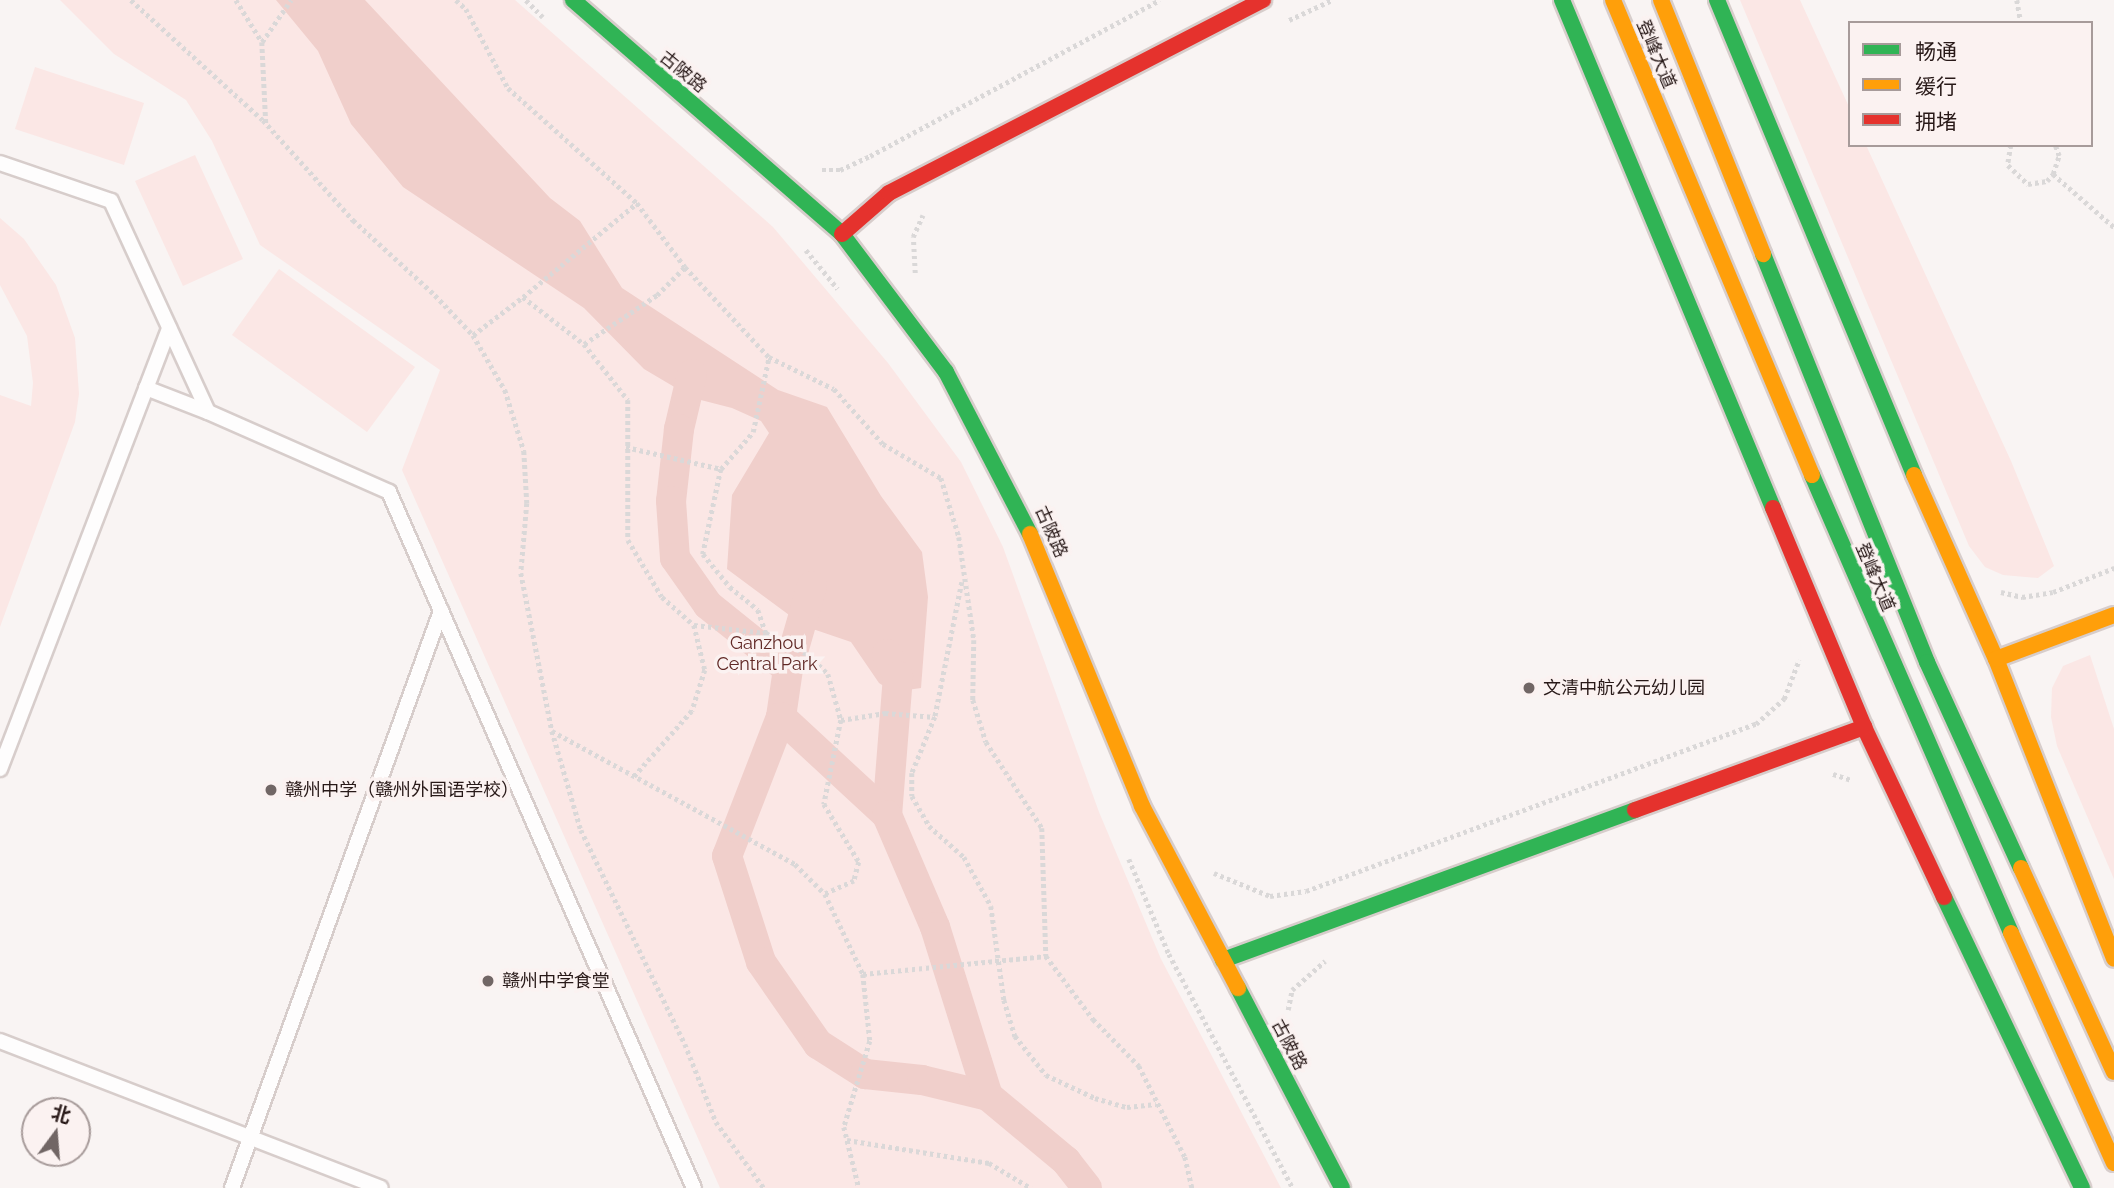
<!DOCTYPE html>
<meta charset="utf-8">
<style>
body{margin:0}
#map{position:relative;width:2114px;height:1188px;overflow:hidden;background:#f9f4f3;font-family:Raleway,"Noto Sans SC",sans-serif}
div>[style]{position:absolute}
.green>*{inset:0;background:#fbe7e5}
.water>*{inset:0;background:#f0cfcb}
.canal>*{height:30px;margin:-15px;padding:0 15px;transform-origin:15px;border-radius:15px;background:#f0cfcb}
.path>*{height:4.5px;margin-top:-2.25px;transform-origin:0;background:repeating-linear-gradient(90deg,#dad8d8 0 3.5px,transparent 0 7px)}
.roads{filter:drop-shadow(2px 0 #d7cdcb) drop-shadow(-2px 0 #d7cdcb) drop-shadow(0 2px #d7cdcb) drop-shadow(0 -2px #d7cdcb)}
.lane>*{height:14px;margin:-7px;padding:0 7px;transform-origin:7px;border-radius:7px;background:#fefdfd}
.fast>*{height:16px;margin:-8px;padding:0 8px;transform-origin:8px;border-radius:8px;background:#30b455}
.slow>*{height:16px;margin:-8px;padding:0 8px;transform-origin:8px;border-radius:8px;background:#ff9f0a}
.jam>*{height:16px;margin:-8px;padding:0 8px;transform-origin:8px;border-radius:8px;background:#e5322d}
.dots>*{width:19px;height:19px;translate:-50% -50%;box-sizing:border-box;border:4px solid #fbf2f1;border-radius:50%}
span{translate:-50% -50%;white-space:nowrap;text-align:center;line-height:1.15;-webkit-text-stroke:7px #fbf2f1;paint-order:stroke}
.street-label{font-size:18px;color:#281918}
.park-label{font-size:18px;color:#602825}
.poi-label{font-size:18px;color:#281918}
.left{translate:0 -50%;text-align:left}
.legend{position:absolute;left:1848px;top:21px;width:245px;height:126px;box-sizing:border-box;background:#fbf2f1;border:2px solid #a79b9a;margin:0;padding:9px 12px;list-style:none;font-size:21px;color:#281918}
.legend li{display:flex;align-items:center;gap:14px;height:35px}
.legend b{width:35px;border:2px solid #a79b9a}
.north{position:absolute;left:21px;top:1097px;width:70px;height:70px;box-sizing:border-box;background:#fbf2f1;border:2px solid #a79b9a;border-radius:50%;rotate:16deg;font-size:19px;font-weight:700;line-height:28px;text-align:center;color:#281918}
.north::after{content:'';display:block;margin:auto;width:24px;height:32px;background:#716665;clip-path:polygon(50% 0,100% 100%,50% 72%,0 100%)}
</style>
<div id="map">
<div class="green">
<div style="clip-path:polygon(60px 0,515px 0,773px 227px,888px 363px,961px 462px,1003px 547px,1099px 812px,1161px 959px,1281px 1188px,720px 1188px,402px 470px,440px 370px,260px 245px,212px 141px,186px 100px,114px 54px)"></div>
<div style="clip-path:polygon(1740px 0,1800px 0,1850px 109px,1850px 145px,1866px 145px,2011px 461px,2054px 566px,2038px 578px,2003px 575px,1985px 567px,1969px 546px)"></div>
<div style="clip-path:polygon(35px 67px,144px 103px,124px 165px,15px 129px)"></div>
<div style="clip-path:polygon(195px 155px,243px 259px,183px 286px,135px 181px)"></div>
<div style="clip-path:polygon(0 218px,24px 239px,56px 285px,75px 338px,79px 394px,75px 422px,0 627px,0 395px,31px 406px,33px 383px,27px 336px,0 285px)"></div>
<div style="clip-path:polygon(279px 269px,415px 367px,367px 432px,232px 335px)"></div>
<div style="clip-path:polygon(2090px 655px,2114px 729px,2114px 879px,2057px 746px,2051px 717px,2052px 688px,2063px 666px)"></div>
</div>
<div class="water">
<div style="clip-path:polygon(276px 0,365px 0,550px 198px,580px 221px,622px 288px,778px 390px,827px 407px,881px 496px,922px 552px,928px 597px,921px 688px,893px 692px,879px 683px,851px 642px,804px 626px,727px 569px,732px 495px,769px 433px,761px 421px,732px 408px,693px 398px,644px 369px,584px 308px,403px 187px,351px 124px,318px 51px)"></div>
</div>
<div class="canal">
<div style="left:692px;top:374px;width:57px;rotate:103.3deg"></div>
<div style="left:679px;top:429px;width:72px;rotate:96.3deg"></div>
<div style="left:671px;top:501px;width:57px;rotate:86deg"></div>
<div style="left:675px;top:558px;width:57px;rotate:54.9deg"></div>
<div style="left:708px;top:605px;width:102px;rotate:38.7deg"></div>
<div style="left:812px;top:586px;width:86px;rotate:106.1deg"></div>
<div style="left:788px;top:669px;width:49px;rotate:98.3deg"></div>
<div style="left:781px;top:717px;width:149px;rotate:111.2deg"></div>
<div style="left:727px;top:856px;width:111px;rotate:72.2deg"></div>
<div style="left:761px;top:962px;width:100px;rotate:55.2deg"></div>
<div style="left:818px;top:1044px;width:56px;rotate:32.6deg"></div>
<div style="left:865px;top:1074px;width:57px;rotate:6deg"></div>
<div style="left:922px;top:1080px;width:68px;rotate:13.6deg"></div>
<div style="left:988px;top:1096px;width:102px;rotate:39.8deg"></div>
<div style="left:1066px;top:1161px;width:34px;rotate:52deg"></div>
<div style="left:887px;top:654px;width:25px;rotate:63deg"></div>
<div style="left:898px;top:676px;width:139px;rotate:94.5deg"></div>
<div style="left:781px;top:717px;width:144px;rotate:42.8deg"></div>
<div style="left:887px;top:815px;width:122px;rotate:66.8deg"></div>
<div style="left:935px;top:927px;width:177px;rotate:72.6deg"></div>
</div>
<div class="path">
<div style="left:131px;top:0;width:178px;rotate:42.3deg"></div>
<div style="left:263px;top:120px;width:135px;rotate:48deg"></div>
<div style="left:353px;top:220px;width:111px;rotate:42.4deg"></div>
<div style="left:435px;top:295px;width:55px;rotate:46.5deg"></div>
<div style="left:473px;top:335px;width:64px;rotate:59.8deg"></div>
<div style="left:505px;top:390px;width:64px;rotate:72.7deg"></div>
<div style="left:524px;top:451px;width:52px;rotate:86.7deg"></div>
<div style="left:527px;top:503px;width:70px;rotate:94.9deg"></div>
<div style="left:521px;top:573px;width:161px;rotate:78.9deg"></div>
<div style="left:552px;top:731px;width:277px;rotate:28.7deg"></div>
<div style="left:795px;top:864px;width:42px;rotate:45deg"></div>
<div style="left:825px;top:894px;width:89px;rotate:64.6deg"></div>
<div style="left:863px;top:974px;width:67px;rotate:84deg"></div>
<div style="left:870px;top:1041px;width:90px;rotate:106.8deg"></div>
<div style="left:844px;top:1127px;width:63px;rotate:76.2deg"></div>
<div style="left:236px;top:0;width:49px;rotate:58.2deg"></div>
<div style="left:262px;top:42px;width:83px;rotate:87.2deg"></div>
<div style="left:456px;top:0;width:13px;rotate:42deg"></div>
<div style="left:466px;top:9px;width:89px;rotate:62deg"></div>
<div style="left:508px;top:88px;width:173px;rotate:41.7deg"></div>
<div style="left:637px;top:203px;width:80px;rotate:53.1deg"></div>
<div style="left:685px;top:267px;width:123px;rotate:47deg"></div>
<div style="left:769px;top:357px;width:72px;rotate:26.2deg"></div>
<div style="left:834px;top:389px;width:74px;rotate:48.3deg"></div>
<div style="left:883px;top:444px;width:67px;rotate:30.4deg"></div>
<div style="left:941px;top:478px;width:62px;rotate:73deg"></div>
<div style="left:959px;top:537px;width:104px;rotate:81.7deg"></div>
<div style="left:974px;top:640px;width:60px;rotate:91deg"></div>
<div style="left:973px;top:700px;width:44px;rotate:72.8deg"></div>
<div style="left:986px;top:742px;width:103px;rotate:56.9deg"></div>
<div style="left:1042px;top:828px;width:128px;rotate:88.2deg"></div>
<div style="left:1046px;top:956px;width:79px;rotate:53.3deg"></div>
<div style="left:1093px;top:1019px;width:66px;rotate:45.6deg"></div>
<div style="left:1139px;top:1066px;width:102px;rotate:63.2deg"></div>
<div style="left:1185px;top:1157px;width:32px;rotate:77deg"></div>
<div style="left:526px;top:0;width:24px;rotate:45deg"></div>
<div style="left:2017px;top:0;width:23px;rotate:80deg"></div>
<div style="left:1289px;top:20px;width:47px;rotate:-24.9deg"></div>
<div style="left:262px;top:42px;width:51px;rotate:-55.4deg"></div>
<div style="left:2011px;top:145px;width:20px;rotate:99deg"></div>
<div style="left:2008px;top:165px;width:28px;rotate:44deg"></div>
<div style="left:2028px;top:184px;width:19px;rotate:-9deg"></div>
<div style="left:2047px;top:181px;width:9px;rotate:-49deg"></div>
<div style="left:2053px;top:174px;width:19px;rotate:-72deg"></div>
<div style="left:2059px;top:156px;width:12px;rotate:-110deg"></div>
<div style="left:822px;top:170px;width:18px"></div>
<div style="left:840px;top:170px;width:33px;rotate:-25deg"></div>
<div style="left:870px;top:156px;width:329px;rotate:-28.3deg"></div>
<div style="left:2053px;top:174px;width:81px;rotate:41deg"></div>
<div style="left:806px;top:250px;width:50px;rotate:50.6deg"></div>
<div style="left:915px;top:273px;width:36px;rotate:-93deg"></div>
<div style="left:913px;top:237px;width:24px;rotate:-66deg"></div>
<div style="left:523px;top:297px;width:148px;rotate:-39.5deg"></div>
<div style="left:473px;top:335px;width:63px;rotate:-37.2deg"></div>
<div style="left:523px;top:297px;width:77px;rotate:37.6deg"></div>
<div style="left:584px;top:344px;width:71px;rotate:51.8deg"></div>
<div style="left:628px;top:400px;width:140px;rotate:90deg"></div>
<div style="left:628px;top:540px;width:66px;rotate:59.2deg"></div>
<div style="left:662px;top:597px;width:43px;rotate:41.2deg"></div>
<div style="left:694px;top:625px;width:46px;rotate:76.3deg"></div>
<div style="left:705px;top:670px;width:43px;rotate:107.6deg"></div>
<div style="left:692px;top:711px;width:89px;rotate:131.4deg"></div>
<div style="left:584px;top:344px;width:88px;rotate:-33.9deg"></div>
<div style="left:657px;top:295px;width:40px;rotate:-45deg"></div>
<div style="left:626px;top:447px;width:98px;rotate:13deg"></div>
<div style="left:721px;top:469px;width:87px;rotate:102deg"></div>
<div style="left:703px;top:554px;width:43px;rotate:50.7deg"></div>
<div style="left:730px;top:587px;width:36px;rotate:39deg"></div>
<div style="left:758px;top:610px;width:24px;rotate:71deg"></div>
<div style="left:766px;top:633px;width:48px;rotate:27.1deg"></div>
<div style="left:809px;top:655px;width:27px;rotate:45deg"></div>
<div style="left:828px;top:674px;width:48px;rotate:74.2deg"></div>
<div style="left:841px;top:720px;width:86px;rotate:101.4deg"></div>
<div style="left:824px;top:804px;width:68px;rotate:58.9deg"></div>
<div style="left:859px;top:862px;width:20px;rotate:105deg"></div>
<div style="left:854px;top:881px;width:32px;rotate:156deg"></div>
<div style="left:721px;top:469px;width:49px;rotate:-49.1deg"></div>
<div style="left:753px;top:432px;width:77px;rotate:-78deg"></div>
<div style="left:962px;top:582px;width:138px;rotate:101.3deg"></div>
<div style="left:935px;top:717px;width:61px;rotate:112.3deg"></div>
<div style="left:912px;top:773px;width:23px;rotate:90deg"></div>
<div style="left:912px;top:796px;width:34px;rotate:60deg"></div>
<div style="left:929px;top:826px;width:47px;rotate:41.5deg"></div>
<div style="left:964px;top:857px;width:56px;rotate:61.1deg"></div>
<div style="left:991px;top:906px;width:95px;rotate:82.1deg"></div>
<div style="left:1004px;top:1000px;width:38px;rotate:73deg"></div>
<div style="left:1015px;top:1036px;width:50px;rotate:51.5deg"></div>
<div style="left:1046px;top:1075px;width:54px;rotate:25.1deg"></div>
<div style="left:1095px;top:1098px;width:33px;rotate:16deg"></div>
<div style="left:1127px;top:1107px;width:29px;rotate:-6deg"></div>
<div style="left:2001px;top:592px;width:22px;rotate:13deg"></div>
<div style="left:2022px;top:597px;width:31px;rotate:-9deg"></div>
<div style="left:2053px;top:592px;width:66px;rotate:-21.5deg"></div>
<div style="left:694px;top:625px;width:72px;rotate:6.3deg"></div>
<div style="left:841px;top:720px;width:45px;rotate:-9deg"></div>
<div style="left:885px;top:713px;width:50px;rotate:4.6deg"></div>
<div style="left:552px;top:731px;width:103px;rotate:73.7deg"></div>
<div style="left:581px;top:830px;width:238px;rotate:64.1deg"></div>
<div style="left:685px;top:1044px;width:84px;rotate:68.3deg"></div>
<div style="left:716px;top:1122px;width:82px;rotate:54deg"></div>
<div style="left:1833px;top:774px;width:19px;rotate:18deg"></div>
<div style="left:1129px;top:859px;width:103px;rotate:67.2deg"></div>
<div style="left:1169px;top:954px;width:265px;rotate:62.1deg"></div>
<div style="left:1214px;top:873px;width:61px;rotate:22.3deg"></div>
<div style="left:1270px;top:896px;width:36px;rotate:-8deg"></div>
<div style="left:1306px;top:891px;width:480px;rotate:-20.4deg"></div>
<div style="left:1756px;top:724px;width:38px;rotate:-42deg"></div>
<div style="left:1784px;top:699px;width:42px;rotate:-69deg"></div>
<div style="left:863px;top:974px;width:184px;rotate:-5.6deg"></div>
<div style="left:1288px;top:1010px;width:20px;rotate:-79deg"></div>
<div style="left:1292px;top:990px;width:44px;rotate:-41.3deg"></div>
<div style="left:847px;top:1140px;width:144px;rotate:9.2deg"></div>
<div style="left:989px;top:1163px;width:49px;rotate:30.8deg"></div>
</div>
<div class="roads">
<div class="lane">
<div style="left:0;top:163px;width:117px;rotate:18.9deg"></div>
<div style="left:111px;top:201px;width:232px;rotate:65.3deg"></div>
<div style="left:208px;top:412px;width:198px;rotate:23.8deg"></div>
<div style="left:389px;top:492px;width:760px;rotate:66.34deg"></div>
<div style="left:146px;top:388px;width:66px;rotate:21.2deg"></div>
<div style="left:0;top:769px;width:472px;rotate:-69deg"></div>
<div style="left:0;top:1041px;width:408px;rotate:21.1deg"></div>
<div style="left:232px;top:1188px;width:614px;rotate:-70.09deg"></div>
</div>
<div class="fast">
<div style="left:573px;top:0;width:357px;rotate:41deg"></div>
<div style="left:842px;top:234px;width:173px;rotate:53deg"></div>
<div style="left:946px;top:372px;width:182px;rotate:62.6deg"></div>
<div style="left:1562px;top:0;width:550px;rotate:67.44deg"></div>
<div style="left:1717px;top:0;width:514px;rotate:67.47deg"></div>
<div style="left:1763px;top:254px;width:440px;rotate:68.1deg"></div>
<div style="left:1927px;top:662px;width:226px;rotate:65.5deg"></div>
<div style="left:1812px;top:475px;width:499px;rotate:66.5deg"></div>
<div style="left:1944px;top:897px;width:322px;rotate:64.6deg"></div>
<div style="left:1223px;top:960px;width:438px;rotate:-20deg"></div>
<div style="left:1238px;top:988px;width:225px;rotate:62.5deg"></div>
</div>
<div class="slow">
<div style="left:1613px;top:0;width:515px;rotate:67.27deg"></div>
<div style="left:1661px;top:0;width:274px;rotate:68.1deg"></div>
<div style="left:1914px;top:475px;width:201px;rotate:66deg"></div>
<div style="left:1996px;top:659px;width:322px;rotate:68.5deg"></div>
<div style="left:1030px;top:534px;width:294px;rotate:67.6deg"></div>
<div style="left:1142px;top:806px;width:206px;rotate:62.2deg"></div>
<div style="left:1996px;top:659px;width:126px;rotate:-20.4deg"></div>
<div style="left:2021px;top:868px;width:224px;rotate:65.5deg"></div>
<div style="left:2011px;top:933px;width:252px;rotate:65.9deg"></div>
</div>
<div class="jam">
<div style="left:842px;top:234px;width:62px;rotate:-41.1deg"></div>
<div style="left:889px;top:193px;width:421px;rotate:-27.3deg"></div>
<div style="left:1773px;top:508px;width:237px;rotate:67.4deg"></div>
<div style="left:1864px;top:727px;width:188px;rotate:64.8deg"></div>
<div style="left:1635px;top:810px;width:244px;rotate:-19.9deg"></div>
</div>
</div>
<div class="dots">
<div style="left:1529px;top:688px;background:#716665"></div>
<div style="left:271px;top:790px;background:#716665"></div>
<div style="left:488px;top:981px;background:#716665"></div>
</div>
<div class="street-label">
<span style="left:1656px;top:54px;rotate:67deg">登峰大道</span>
<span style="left:683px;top:72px;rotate:39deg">古陂路</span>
<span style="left:1051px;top:532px;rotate:66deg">古陂路</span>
<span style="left:1875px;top:577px;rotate:67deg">登峰大道</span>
<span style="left:1289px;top:1045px;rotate:62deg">古陂路</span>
</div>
<div class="park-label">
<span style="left:767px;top:654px">Ganzhou<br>Central Park</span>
</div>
<div class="poi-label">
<span class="left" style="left:1543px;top:688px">文清中航公元幼儿园</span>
<span class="left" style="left:285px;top:790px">赣州中学（赣州外国语学校）</span>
<span class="left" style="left:502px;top:981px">赣州中学食堂</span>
</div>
<ul class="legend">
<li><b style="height:9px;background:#30b455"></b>畅通</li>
<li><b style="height:9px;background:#ff9f0a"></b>缓行</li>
<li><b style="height:9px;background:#e5322d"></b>拥堵</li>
</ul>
<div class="north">北</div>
</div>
